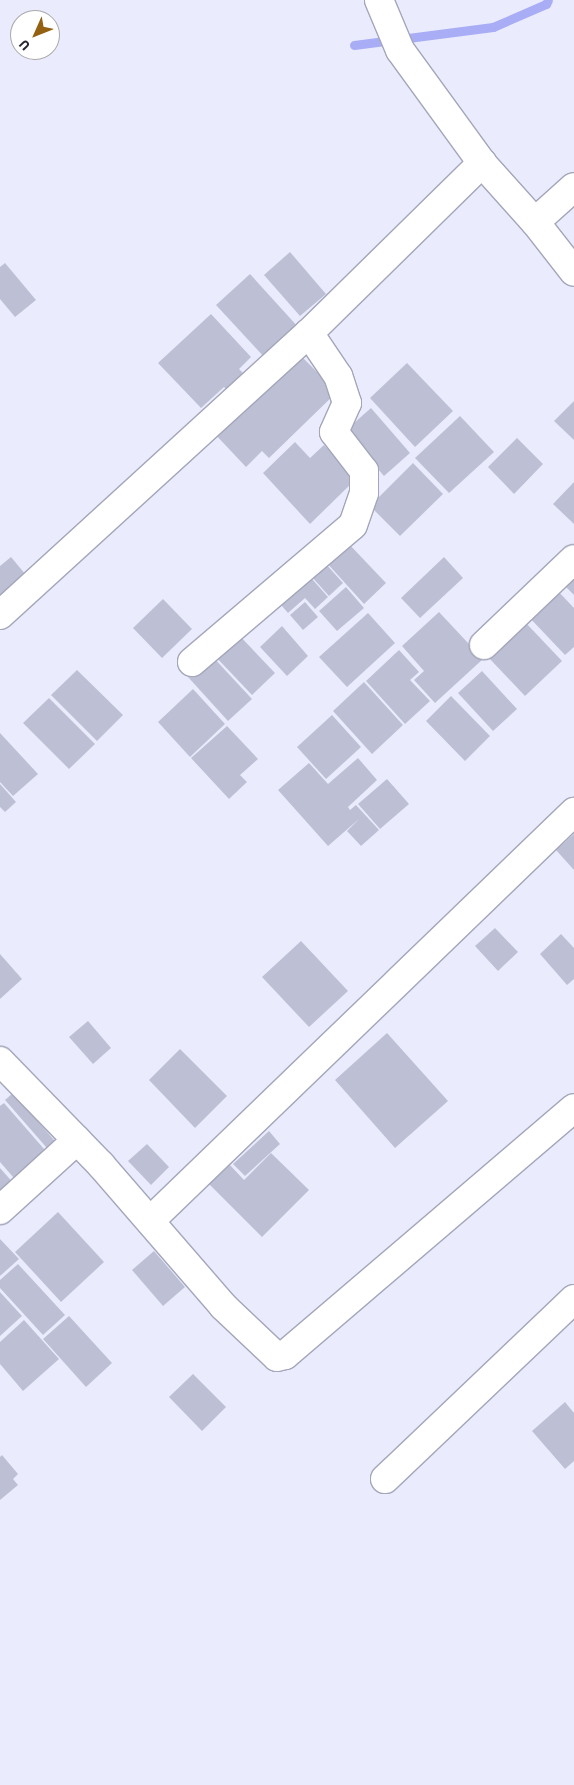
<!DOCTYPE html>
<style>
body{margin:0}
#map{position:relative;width:574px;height:1785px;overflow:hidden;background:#eaecfd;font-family:"Source Sans 3",sans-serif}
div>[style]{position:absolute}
.stream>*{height:9px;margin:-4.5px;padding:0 4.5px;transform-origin:4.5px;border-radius:4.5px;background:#a9adf5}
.building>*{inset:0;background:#bdbfd4}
.roads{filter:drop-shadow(1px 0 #a4a6ba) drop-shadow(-1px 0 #a4a6ba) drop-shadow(0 1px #a4a6ba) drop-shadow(0 -1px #a4a6ba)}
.minor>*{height:28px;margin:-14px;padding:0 14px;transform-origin:14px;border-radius:14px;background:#fff}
span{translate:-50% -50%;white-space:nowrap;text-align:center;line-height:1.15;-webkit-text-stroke:5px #fff;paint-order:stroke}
.north{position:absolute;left:10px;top:10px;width:50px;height:50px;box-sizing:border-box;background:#fff;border:1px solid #a9a9ac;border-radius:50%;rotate:226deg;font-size:14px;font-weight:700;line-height:20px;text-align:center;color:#27282f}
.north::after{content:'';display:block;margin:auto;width:18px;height:22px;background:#946113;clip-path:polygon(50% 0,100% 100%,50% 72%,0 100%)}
</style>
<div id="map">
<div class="stream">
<div style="left:354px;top:45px;width:140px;rotate:-7.4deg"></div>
<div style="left:493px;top:27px;width:58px;rotate:-23.5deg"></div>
<div style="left:546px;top:4px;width:4px;rotate:-63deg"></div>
</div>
<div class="building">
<div style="clip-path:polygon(290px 252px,326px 294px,300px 316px,264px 275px)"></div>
<div style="clip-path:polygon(5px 263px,36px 300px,15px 317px,0 299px,0 267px)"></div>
<div style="clip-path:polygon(250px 274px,299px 328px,265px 358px,216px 305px)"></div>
<div style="clip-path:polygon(211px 314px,251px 357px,239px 369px,249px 379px,232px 395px,224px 387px,201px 408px,158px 363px)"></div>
<div style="clip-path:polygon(296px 351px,337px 392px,269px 458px,262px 451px,246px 467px,213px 432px)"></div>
<div style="clip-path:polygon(407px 363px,453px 411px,415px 447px,370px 398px)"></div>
<div style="clip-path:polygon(574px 401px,574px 440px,554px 421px)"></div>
<div style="clip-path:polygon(371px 408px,410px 453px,384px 476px,345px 431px)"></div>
<div style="clip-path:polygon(460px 416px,494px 452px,449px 493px,415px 458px)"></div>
<div style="clip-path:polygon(517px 438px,543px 464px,514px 494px,488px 467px)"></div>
<div style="clip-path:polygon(295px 442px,310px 458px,324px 445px,356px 479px,310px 524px,263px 473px)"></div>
<div style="clip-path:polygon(413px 463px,443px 494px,400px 536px,370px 506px)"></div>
<div style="clip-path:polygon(574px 482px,574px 524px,553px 504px)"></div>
<div style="clip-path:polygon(347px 542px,386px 583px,364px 604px,326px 562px)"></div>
<div style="clip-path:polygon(11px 557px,26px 575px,0 597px,0 566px)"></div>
<div style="clip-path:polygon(444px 557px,463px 578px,420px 618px,401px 598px)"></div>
<div style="clip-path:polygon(325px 563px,343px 583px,329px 596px,311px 576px)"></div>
<div style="clip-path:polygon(574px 568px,574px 595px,560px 581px)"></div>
<div style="clip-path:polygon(305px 571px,328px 597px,315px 609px,305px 598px,288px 613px,275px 598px)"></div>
<div style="clip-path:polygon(346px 587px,364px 608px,337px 631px,319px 611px)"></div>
<div style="clip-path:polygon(555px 588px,574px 608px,574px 647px,565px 655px,527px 615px)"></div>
<div style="clip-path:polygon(163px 599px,192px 629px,162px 658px,133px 628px)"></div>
<div style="clip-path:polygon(305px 602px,318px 617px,303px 630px,290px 615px)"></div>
<div style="clip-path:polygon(439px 612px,483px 659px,435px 703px,414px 680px,424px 671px,402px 646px)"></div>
<div style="clip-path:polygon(368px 613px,395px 643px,347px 687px,319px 657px)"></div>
<div style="clip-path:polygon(525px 622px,562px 661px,525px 696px,488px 657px)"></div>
<div style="clip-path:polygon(282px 626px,308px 656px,287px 676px,260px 647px)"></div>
<div style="clip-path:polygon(237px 633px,275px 673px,252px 695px,214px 655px)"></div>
<div style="clip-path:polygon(399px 650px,419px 672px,410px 680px,430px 701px,405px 724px,366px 681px)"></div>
<div style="clip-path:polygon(212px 656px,252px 699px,228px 721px,188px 677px)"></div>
<div style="clip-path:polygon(77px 670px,123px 715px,97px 741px,51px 695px)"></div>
<div style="clip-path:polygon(482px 671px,517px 709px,493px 731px,458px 693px)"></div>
<div style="clip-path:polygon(364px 682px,403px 725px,372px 754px,333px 711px)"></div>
<div style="clip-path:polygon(193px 689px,225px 724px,190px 757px,158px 722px)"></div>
<div style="clip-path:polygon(451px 696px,490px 736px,465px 761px,426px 721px)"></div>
<div style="clip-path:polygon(49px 698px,95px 744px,69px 769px,23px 723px)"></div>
<div style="clip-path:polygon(332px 715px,361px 747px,326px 779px,297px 747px)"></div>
<div style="clip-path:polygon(227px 726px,258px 759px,240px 775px,247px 782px,229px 799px,191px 758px)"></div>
<div style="clip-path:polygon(0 733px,38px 774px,13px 796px,0 782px)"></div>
<div style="clip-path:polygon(358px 758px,377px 780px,348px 807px,350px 810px,356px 805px,379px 830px,361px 846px,347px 831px,359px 819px,328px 846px,278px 790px,309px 763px,328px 784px)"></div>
<div style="clip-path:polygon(387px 779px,409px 804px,380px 829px,358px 804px)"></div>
<div style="clip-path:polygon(0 784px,16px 802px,5px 812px,0 807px)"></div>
<div style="clip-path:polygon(574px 834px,574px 870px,556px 850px)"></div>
<div style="clip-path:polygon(495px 928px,518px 952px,498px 971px,475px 946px)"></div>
<div style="clip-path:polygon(561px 934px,574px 948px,574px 979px,567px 985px,540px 954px)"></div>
<div style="clip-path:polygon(301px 941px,348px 991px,309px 1027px,262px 977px)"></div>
<div style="clip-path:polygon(0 954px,22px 979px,0 999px)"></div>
<div style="clip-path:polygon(88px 1021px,111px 1048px,93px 1064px,69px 1037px)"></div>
<div style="clip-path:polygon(387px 1033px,448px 1101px,395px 1148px,335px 1080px)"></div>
<div style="clip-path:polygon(180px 1049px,227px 1096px,195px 1128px,149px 1080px)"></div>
<div style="clip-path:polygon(13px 1093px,61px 1148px,53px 1155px,5px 1100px)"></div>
<div style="clip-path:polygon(4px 1103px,51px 1157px,20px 1185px,0 1162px,0 1106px)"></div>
<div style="clip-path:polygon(269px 1131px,280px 1144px,245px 1176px,233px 1164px)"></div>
<div style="clip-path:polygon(147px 1144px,169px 1167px,151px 1185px,128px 1161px)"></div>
<div style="clip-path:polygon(271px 1153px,309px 1190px,262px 1237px,208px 1183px,228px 1163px,244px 1180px)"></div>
<div style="clip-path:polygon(0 1168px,16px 1186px,0 1200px)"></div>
<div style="clip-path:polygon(58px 1212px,104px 1262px,61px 1302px,15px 1252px)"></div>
<div style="clip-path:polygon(0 1239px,19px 1259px,0 1276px)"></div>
<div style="clip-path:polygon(154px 1251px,185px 1287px,163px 1306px,132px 1270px)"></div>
<div style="clip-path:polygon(18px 1264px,65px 1315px,43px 1335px,0 1288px,0 1280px)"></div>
<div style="clip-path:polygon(0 1292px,22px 1316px,0 1336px)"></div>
<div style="clip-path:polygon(69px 1316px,112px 1363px,86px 1387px,43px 1339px)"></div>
<div style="clip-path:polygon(24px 1320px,59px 1359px,23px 1391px,0 1364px,0 1342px)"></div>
<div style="clip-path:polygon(193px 1374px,226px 1407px,202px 1431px,169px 1397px)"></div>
<div style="clip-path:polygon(565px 1402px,574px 1413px,574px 1461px,565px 1469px,532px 1431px)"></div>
<div style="clip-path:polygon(2px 1455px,18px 1474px,13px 1479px,18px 1485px,0 1500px,0 1457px)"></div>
</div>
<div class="roads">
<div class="minor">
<div style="left:379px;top:0;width:54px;rotate:67.2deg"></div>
<div style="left:400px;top:50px;width:140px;rotate:54deg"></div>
<div style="left:482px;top:163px;width:79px;rotate:48.1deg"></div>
<div style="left:535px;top:222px;width:63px;rotate:52deg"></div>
<div style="left:535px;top:222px;width:52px;rotate:-41.9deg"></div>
<div style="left:0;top:615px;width:418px;rotate:-42.4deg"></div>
<div style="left:309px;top:333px;width:243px;rotate:-44.5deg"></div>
<div style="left:484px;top:645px;width:124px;rotate:-43.7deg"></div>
<div style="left:192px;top:662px;width:211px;rotate:-40.4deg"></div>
<div style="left:353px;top:525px;width:34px;rotate:-71deg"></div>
<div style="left:364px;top:493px;width:22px;rotate:-90deg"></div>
<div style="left:364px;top:471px;width:49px;rotate:-127.6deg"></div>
<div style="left:334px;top:432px;width:32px;rotate:-66deg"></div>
<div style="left:347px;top:403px;width:28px;rotate:-108deg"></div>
<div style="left:338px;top:376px;width:52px;rotate:-124deg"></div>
<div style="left:0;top:1061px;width:145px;rotate:45.8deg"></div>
<div style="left:101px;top:1165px;width:186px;rotate:49.1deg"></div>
<div style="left:223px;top:1306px;width:74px;rotate:43.4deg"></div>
<div style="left:277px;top:1357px;width:8px;rotate:-14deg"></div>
<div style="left:285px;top:1355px;width:380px;rotate:-40.5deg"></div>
<div style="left:0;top:1210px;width:104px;rotate:-42.3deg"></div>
<div style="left:151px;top:1220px;width:588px;rotate:-43.97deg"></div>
<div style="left:385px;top:1479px;width:261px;rotate:-43.6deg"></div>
</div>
</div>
<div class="north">U</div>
</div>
